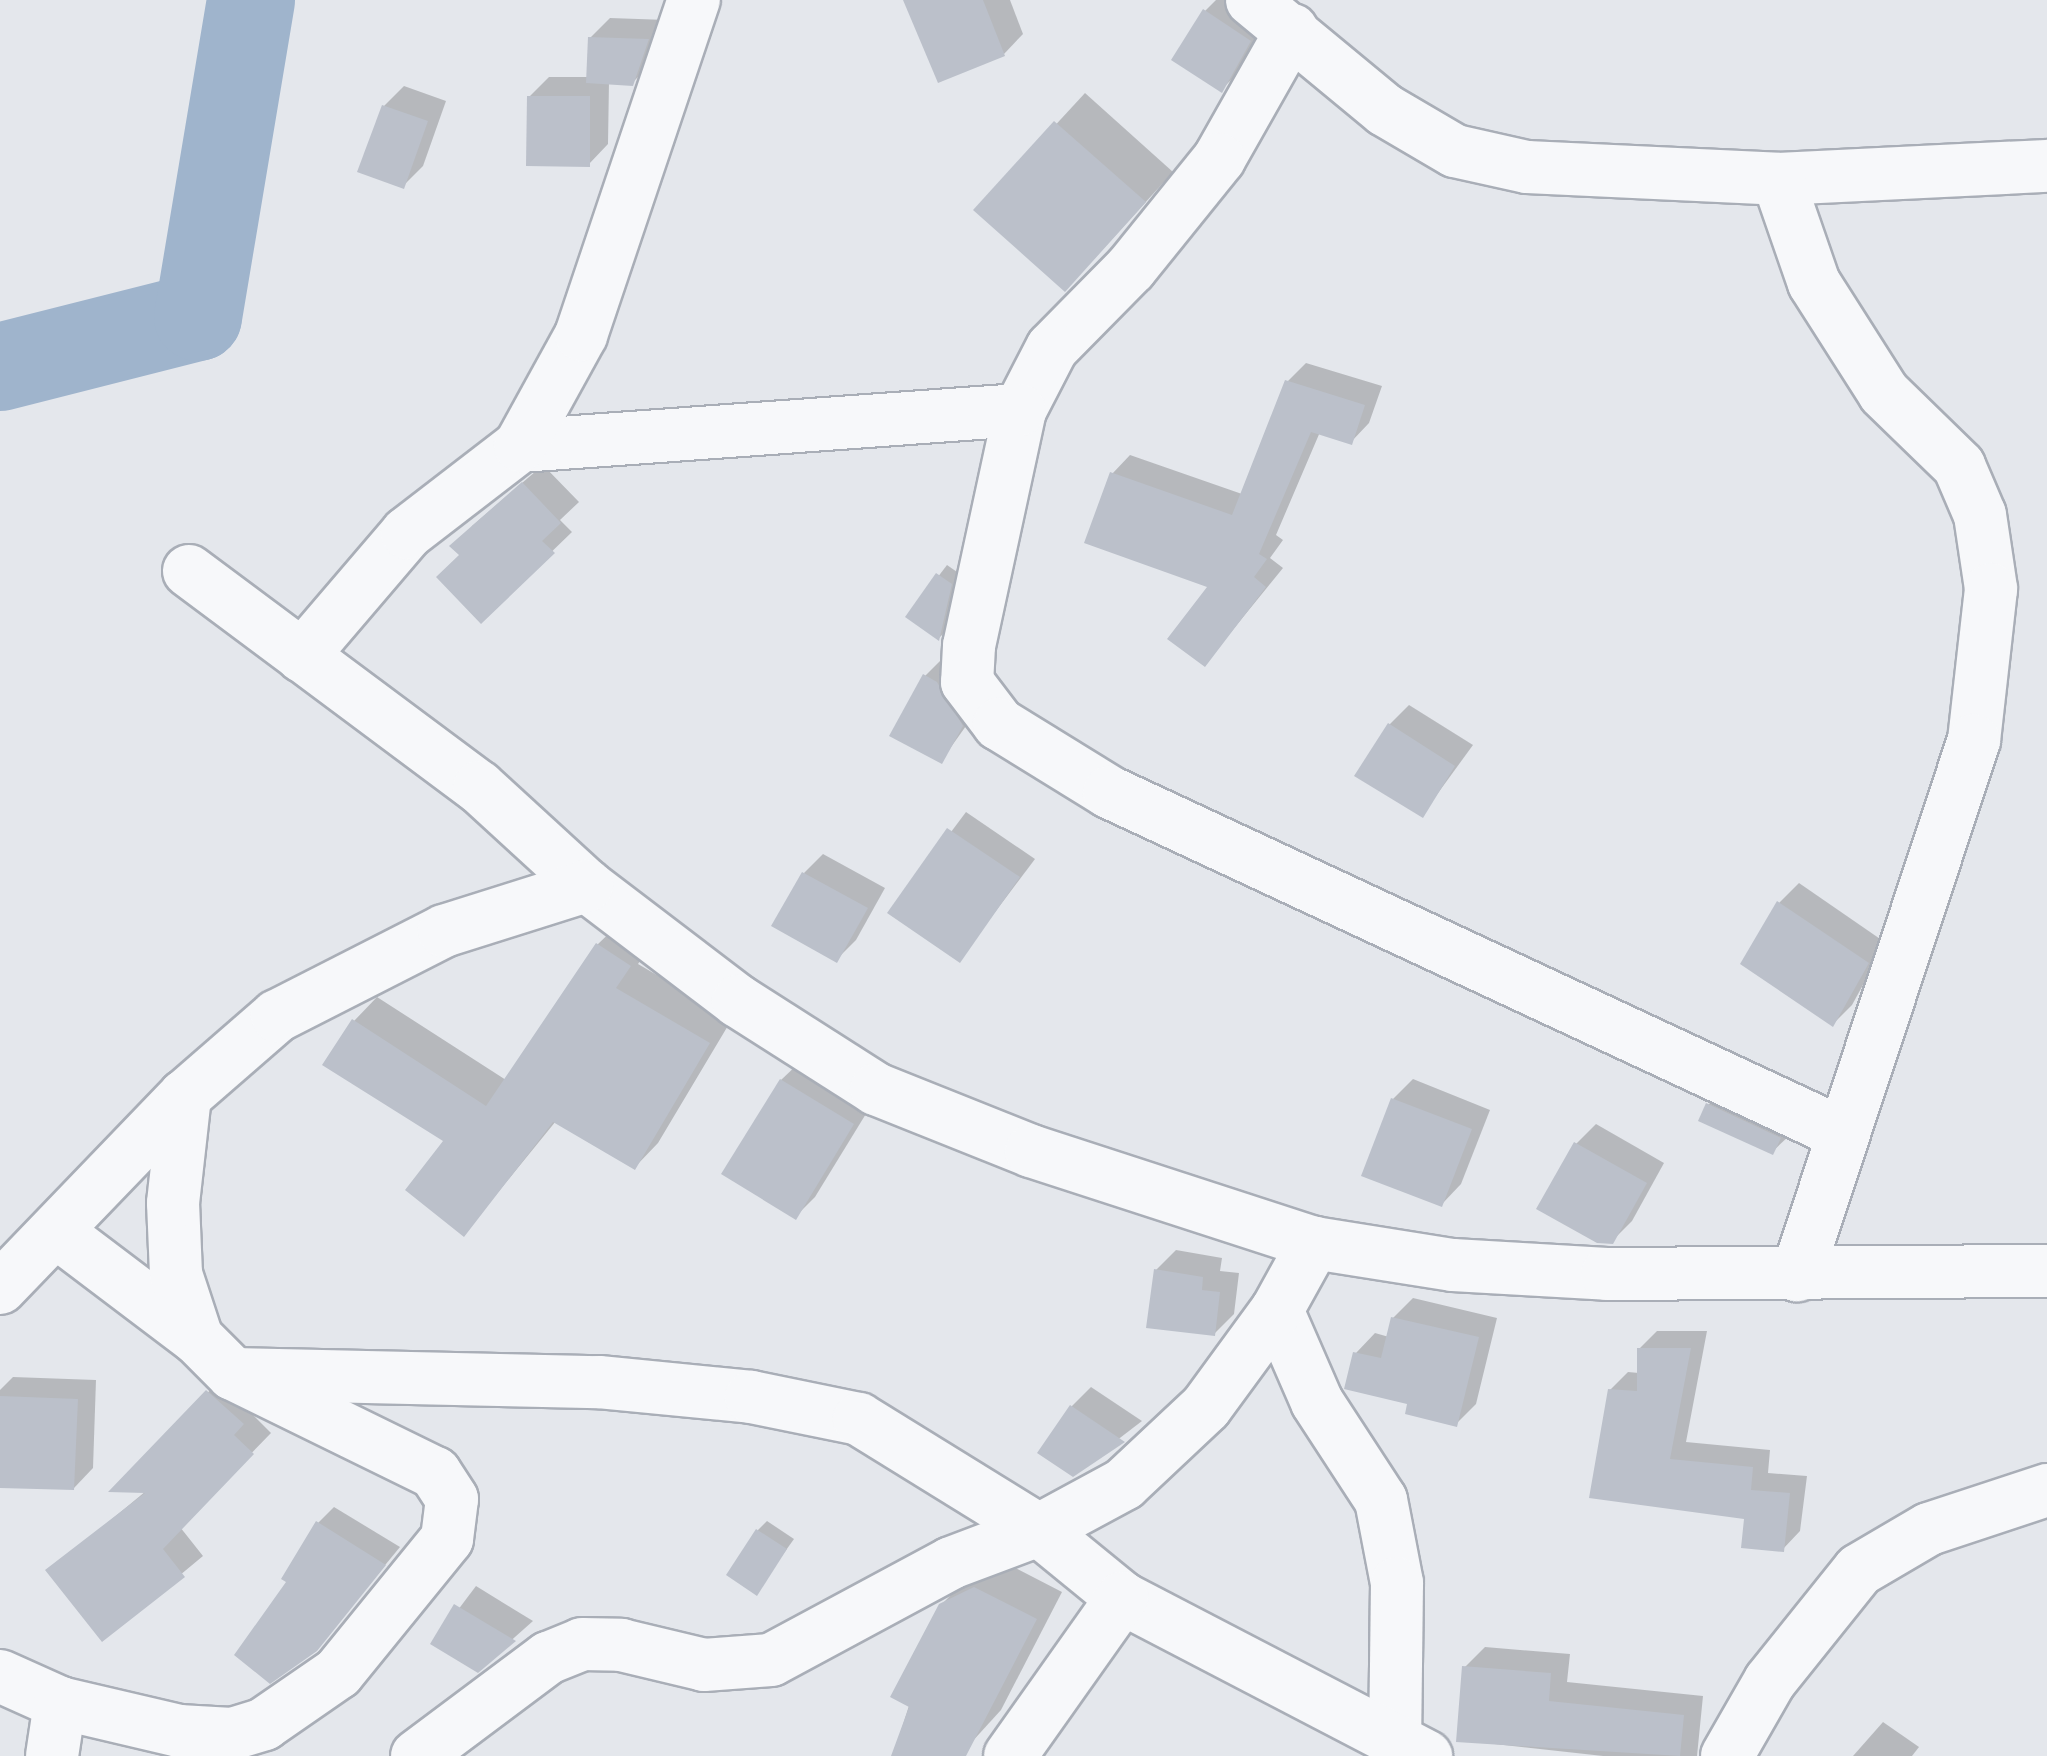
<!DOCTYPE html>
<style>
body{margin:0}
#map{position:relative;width:2047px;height:1756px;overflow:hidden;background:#e4e7ec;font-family:Commissioner,sans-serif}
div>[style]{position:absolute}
.shadow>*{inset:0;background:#0003}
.river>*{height:88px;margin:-44px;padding:0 44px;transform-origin:44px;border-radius:44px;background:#9fb4cc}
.building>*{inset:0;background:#bbc0ca}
.roads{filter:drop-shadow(2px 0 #a9aeb7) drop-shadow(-2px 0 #a9aeb7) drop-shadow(0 2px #a9aeb7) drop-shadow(0 -2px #a9aeb7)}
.minor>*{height:52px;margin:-26px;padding:0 26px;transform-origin:26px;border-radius:26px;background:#f7f8fa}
span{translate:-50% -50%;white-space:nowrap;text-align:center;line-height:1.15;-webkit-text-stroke:10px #f4f6f9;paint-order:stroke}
</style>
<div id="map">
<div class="shadow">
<div style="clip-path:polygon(906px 0,1010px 0,1023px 34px,1004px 54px)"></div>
<div style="clip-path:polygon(1216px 0,1238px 0,1269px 20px,1241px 70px,1221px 90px,1205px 11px)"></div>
<div style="clip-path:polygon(610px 18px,667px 20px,652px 63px,632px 83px,609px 82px,608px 144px,589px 164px,529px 97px,549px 77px,588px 77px,590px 38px)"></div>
<div style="clip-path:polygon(404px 86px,446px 101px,423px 166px,403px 186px,384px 106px)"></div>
<div style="clip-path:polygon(1085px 93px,1173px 172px,1094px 259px,977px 210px)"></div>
<div style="clip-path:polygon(1306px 363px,1382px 386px,1369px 423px,1351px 442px,1320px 432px,1276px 535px,1283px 540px,1270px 558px,1283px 568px,1205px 664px,1211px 586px,1112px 474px,1130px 455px,1242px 494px,1287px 382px)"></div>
<div style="clip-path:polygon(543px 465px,579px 502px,560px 520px,572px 532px,481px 620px,462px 554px,472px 526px)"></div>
<div style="clip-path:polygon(947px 565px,960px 574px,948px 629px,939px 638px,908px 616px)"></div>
<div style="clip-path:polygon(945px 656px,981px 705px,941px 761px,925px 676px)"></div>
<div style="clip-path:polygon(1409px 705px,1473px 745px,1422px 815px,1389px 725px)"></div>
<div style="clip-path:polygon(966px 812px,1035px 859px,959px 960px,891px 912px)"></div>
<div style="clip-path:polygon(823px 854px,885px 888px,856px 940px,836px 960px,804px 873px)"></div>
<div style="clip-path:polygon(1799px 883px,1886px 943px,1852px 1005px,1833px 1024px,1779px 903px)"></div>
<div style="clip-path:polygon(622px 921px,653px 942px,638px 964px,732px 1019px,658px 1143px,635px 1167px,556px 1121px,464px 1234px,447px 1140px,354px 1021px,377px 997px,506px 1080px,598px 944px)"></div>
<div style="clip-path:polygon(801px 1061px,872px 1104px,815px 1197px,795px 1217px,781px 1080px)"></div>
<div style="clip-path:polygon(1413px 1079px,1490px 1110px,1461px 1184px,1442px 1204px,1393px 1099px)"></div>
<div style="clip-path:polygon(1728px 1085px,1792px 1133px,1772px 1152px,1708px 1105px)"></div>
<div style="clip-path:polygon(1596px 1124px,1664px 1163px,1632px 1221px,1612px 1241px,1576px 1144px)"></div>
<div style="clip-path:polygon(1176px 1250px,1222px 1258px,1220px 1271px,1239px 1273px,1234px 1314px,1214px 1334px,1156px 1270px)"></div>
<div style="clip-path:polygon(1413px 1298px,1497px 1318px,1476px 1404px,1456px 1424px,1410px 1402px,1356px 1353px,1375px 1333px,1389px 1337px,1393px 1318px)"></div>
<div style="clip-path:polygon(1657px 1331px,1707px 1331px,1686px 1442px,1770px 1450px,1768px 1473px,1807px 1476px,1800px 1531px,1783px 1549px,1747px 1517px,1592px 1496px,1610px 1390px,1628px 1372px,1639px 1373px,1639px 1349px)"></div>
<div style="clip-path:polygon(228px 1372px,262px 1403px,252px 1414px,271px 1433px,180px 1527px,203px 1556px,103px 1639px,49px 1571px,146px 1491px,113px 1489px)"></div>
<div style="clip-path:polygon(13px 1377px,96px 1380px,93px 1468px,74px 1488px,0 1485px,0 1390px)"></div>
<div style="clip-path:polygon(1091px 1387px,1142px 1421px,1073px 1474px,1072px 1406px)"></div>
<div style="clip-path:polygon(334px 1507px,400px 1547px,316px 1649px,289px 1581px,318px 1523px)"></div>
<div style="clip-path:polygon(767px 1521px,794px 1539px,756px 1592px,758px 1530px)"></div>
<div style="clip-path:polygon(1002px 1561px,1062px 1592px,1001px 1710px,959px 1756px,893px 1756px,941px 1605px,969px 1577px)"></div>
<div style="clip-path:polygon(476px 1586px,533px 1621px,478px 1670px,433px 1643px)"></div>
<div style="clip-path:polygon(1485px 1647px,1570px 1654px,1567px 1682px,1703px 1696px,1697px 1756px,1603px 1756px,1459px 1740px,1465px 1667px)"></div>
<div style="clip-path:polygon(1883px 1722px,1919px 1747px,1912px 1756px,1853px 1756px)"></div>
</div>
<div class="river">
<div style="left:0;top:367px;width:204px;rotate:-14.2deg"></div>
<div style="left:198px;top:317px;width:321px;rotate:-80.5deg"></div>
</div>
<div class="building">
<div style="clip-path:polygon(903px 0,983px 0,1005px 56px,938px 83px)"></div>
<div style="clip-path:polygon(1203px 9px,1251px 41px,1222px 93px,1171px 60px)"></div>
<div style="clip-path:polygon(588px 37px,649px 39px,633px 86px,586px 83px)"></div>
<div style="clip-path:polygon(527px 96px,590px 96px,590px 167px,526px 166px)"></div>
<div style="clip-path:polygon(382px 105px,428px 121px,404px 189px,357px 172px)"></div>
<div style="clip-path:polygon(1054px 121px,1146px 202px,1065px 292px,973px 210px)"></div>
<div style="clip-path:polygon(1285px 380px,1365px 405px,1352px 445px,1311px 432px,1259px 554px,1267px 559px,1254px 577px,1266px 587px,1205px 667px,1167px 639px,1207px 587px,1084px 543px,1110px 472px,1232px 515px)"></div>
<div style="clip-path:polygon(522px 482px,561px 523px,542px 541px,555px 553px,481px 624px,436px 577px,459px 555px,449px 546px)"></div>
<div style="clip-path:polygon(936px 573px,952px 584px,939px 641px,905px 617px)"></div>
<div style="clip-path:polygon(923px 674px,937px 682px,963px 726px,942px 764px,889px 736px)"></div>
<div style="clip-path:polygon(1388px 723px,1455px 766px,1423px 818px,1354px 776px)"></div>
<div style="clip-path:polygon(947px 828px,1020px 877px,960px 963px,887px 913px)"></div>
<div style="clip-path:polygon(802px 872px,868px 908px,837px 963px,771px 926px)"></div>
<div style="clip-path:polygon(1777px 901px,1869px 963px,1833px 1027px,1740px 964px)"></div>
<div style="clip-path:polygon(596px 943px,631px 966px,616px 988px,710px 1043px,635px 1170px,553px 1122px,464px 1237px,405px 1190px,443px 1141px,322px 1065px,352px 1019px,486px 1106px)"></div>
<div style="clip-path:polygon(780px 1079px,854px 1124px,796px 1220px,721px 1174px)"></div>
<div style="clip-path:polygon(1391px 1098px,1472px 1129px,1442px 1207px,1361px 1176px)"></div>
<div style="clip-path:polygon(1706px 1103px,1781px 1138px,1773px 1155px,1698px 1121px)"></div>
<div style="clip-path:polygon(1574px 1142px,1647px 1183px,1613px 1244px,1597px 1243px,1536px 1209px)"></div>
<div style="clip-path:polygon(1154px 1269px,1203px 1277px,1202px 1290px,1220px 1292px,1215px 1336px,1146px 1328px)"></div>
<div style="clip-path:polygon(1391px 1317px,1479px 1337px,1457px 1427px,1405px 1414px,1407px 1404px,1344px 1389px,1353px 1352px,1381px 1358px)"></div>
<div style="clip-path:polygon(1637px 1348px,1691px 1348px,1670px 1459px,1753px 1467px,1751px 1490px,1790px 1493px,1784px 1552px,1741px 1548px,1744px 1519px,1589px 1498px,1608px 1389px,1637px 1391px)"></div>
<div style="clip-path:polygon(206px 1390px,244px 1424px,234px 1435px,254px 1454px,163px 1549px,185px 1577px,102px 1642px,45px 1570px,145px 1493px,108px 1492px)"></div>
<div style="clip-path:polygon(0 1396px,78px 1399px,74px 1490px,0 1488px)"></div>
<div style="clip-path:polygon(1070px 1405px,1125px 1442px,1073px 1477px,1037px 1453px)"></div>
<div style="clip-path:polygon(316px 1521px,386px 1565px,317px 1651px,270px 1684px,234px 1655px,286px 1582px,281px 1579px)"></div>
<div style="clip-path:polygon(756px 1529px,787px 1549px,757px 1596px,726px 1575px)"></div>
<div style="clip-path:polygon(974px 1587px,1037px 1619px,966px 1756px,891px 1756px,909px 1707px,890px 1697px,939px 1604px)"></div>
<div style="clip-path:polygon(454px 1604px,516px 1641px,478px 1673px,430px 1644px)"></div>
<div style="clip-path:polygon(1462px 1666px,1551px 1673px,1549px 1701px,1684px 1715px,1680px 1756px,1456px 1742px)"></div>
</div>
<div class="roads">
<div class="minor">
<div style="left:1252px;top:0;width:173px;rotate:39.6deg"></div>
<div style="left:1385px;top:110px;width:81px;rotate:30.4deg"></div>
<div style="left:1455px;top:151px;width:74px;rotate:12.5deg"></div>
<div style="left:1527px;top:167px;width:251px;rotate:2.7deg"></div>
<div style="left:1778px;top:179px;width:269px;rotate:-2.8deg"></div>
<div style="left:1292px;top:30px;width:148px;rotate:119.5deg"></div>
<div style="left:1219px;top:159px;width:140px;rotate:128.9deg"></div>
<div style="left:1131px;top:268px;width:112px;rotate:134.6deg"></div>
<div style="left:1052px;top:348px;width:70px;rotate:117.3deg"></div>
<div style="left:1020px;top:410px;width:241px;rotate:102.2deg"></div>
<div style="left:969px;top:646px;width:36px;rotate:93deg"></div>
<div style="left:967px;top:682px;width:53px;rotate:52.7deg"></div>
<div style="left:999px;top:724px;width:129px;rotate:31.7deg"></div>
<div style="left:1109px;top:792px;width:808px;rotate:24.98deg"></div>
<div style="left:1778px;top:179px;width:110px;rotate:70.9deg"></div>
<div style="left:1814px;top:283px;width:130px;rotate:57.5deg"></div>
<div style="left:1884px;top:393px;width:105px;rotate:44.2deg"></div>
<div style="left:1959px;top:466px;width:53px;rotate:66.8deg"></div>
<div style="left:1980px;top:515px;width:75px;rotate:81.5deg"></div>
<div style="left:1991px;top:589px;width:152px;rotate:96.4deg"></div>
<div style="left:1974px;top:740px;width:564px;rotate:108.31deg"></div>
<div style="left:520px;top:446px;width:501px;rotate:-4.12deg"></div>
<div style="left:189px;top:571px;width:362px;rotate:36.7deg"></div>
<div style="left:479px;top:787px;width:147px;rotate:42.5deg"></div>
<div style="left:587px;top:886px;width:190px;rotate:37.3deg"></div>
<div style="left:738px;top:1001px;width:164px;rotate:32.5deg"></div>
<div style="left:876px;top:1089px;width:167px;rotate:21.8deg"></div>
<div style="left:1031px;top:1151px;width:298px;rotate:18deg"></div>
<div style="left:1314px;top:1243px;width:141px;rotate:9deg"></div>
<div style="left:1453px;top:1265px;width:154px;rotate:3.3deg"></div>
<div style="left:1607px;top:1274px;width:440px;rotate:-0.4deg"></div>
<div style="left:302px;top:656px;width:162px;rotate:-49.5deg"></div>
<div style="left:407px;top:533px;width:143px;rotate:-37.6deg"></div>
<div style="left:520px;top:446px;width:127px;rotate:-61.2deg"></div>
<div style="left:581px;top:335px;width:354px;rotate:-71.4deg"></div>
<div style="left:58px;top:1233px;width:174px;rotate:37.1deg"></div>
<div style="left:0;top:1288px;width:267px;rotate:-46.1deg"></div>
<div style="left:185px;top:1096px;width:122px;rotate:-41deg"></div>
<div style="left:277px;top:1016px;width:187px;rotate:-27deg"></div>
<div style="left:444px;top:931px;width:150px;rotate:-17.5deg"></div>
<div style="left:1277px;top:1310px;width:100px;rotate:66.5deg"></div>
<div style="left:1317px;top:1402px;width:117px;rotate:56.9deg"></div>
<div style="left:1381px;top:1500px;width:85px;rotate:79.1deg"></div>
<div style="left:1397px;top:1583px;width:154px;rotate:90.7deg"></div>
<div style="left:233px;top:1374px;width:366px;rotate:1.3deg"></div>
<div style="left:599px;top:1382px;width:153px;rotate:5.6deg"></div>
<div style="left:751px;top:1397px;width:110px;rotate:11.5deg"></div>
<div style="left:859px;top:1419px;width:211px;rotate:31.7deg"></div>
<div style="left:1039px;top:1530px;width:107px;rotate:39.3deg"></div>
<div style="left:1122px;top:1598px;width:343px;rotate:27.5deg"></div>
<div style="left:0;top:1676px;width:66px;rotate:24.2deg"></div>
<div style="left:60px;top:1703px;width:122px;rotate:13.2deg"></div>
<div style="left:179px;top:1731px;width:53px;rotate:3.2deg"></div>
<div style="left:232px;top:1734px;width:34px;rotate:-17deg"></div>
<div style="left:264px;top:1724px;width:90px;rotate:-34.6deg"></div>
<div style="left:338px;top:1673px;width:173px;rotate:-50.9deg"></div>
<div style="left:447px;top:1539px;width:40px;rotate:-82.9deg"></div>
<div style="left:452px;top:1499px;width:31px;rotate:-123deg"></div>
<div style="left:435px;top:1473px;width:225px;rotate:-153.9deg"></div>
<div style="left:233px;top:1374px;width:51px;rotate:-135deg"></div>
<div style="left:197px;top:1338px;width:67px;rotate:-108.2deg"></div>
<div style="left:176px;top:1274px;width:71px;rotate:-92.4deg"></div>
<div style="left:173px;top:1203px;width:108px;rotate:-83.6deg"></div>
<div style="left:52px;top:1756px;width:54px;rotate:-81.4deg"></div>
<div style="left:417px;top:1756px;width:164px;rotate:-36.8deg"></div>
<div style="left:548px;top:1658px;width:37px;rotate:-22deg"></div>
<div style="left:582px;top:1644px;width:39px;rotate:1deg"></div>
<div style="left:621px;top:1645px;width:85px;rotate:13.5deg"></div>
<div style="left:704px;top:1665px;width:67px;rotate:-4.3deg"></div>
<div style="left:771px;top:1660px;width:204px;rotate:-28.3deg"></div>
<div style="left:951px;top:1563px;width:94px;rotate:-20.6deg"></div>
<div style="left:1039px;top:1530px;width:97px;rotate:-28.4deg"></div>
<div style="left:1124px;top:1484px;width:112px;rotate:-43.2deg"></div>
<div style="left:1206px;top:1407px;width:120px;rotate:-53.8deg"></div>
<div style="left:1277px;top:1310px;width:77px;rotate:-61.1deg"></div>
<div style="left:1010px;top:1756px;width:194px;rotate:-54.7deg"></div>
<div style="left:1727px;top:1756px;width:86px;rotate:-60.2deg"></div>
<div style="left:1770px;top:1681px;width:142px;rotate:-51.3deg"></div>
<div style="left:1859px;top:1570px;width:81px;rotate:-30.4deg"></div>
<div style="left:1929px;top:1529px;width:124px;rotate:-18.3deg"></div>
</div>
</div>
</div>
